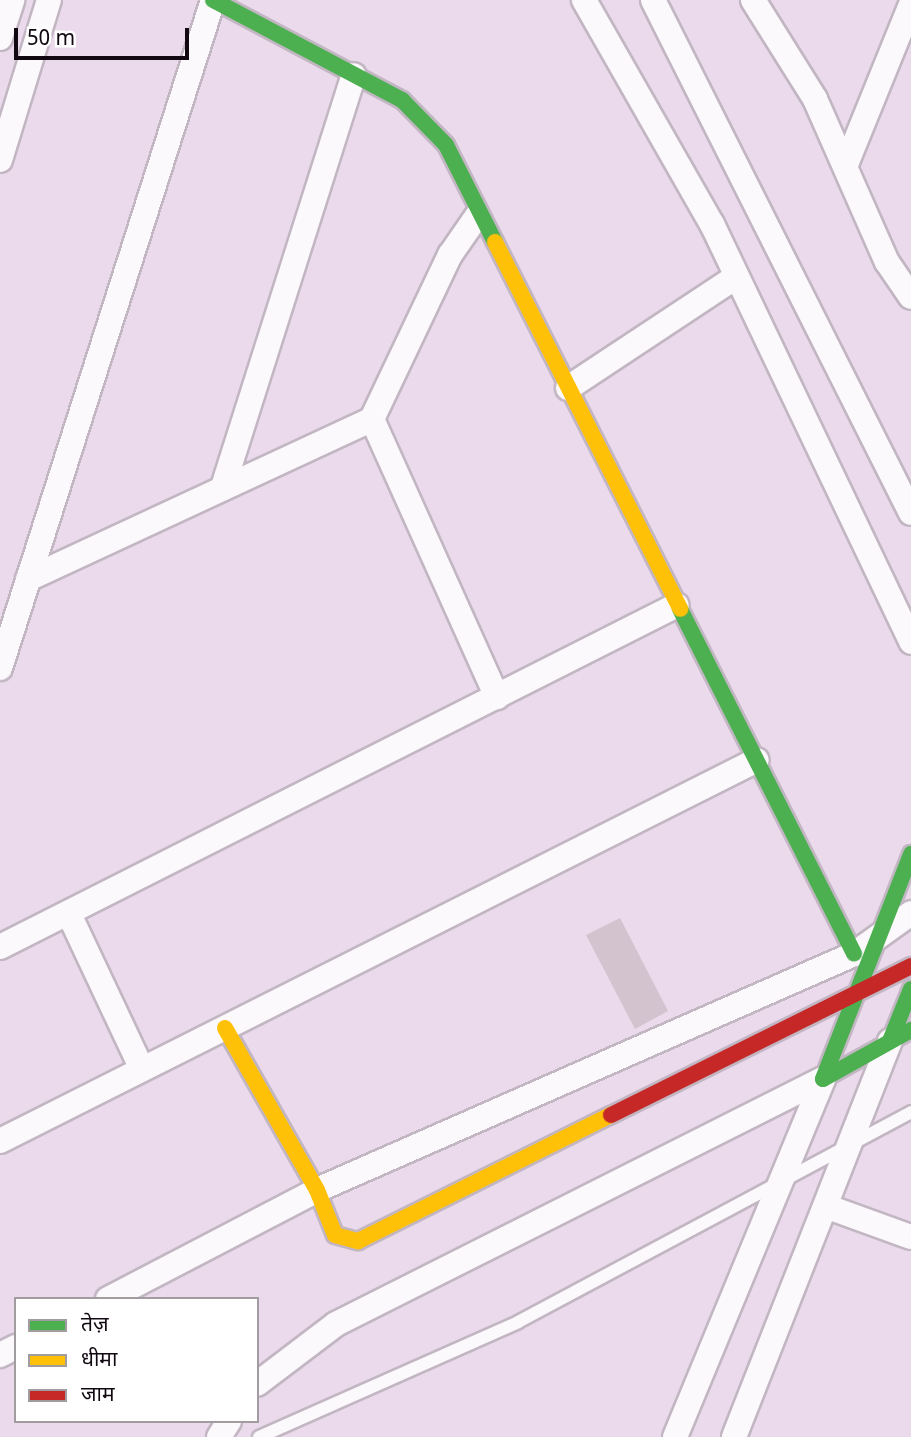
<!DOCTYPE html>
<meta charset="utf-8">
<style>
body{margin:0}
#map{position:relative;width:911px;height:1437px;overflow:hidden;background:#eadaeb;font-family:Georgia,"Noto Sans Devanagari",serif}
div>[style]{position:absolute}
.building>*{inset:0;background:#d2c3ce}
.roads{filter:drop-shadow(2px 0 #c2b6c3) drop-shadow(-2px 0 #c2b6c3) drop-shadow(0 2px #c2b6c3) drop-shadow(0 -2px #c2b6c3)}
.lane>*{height:12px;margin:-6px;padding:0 6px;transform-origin:6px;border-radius:6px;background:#fcf9fc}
.street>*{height:24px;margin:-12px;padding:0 12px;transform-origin:12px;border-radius:12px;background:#fcf9fc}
.fast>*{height:16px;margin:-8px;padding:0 8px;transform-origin:8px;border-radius:8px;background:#4caf50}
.slow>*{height:16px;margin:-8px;padding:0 8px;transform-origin:8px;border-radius:8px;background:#ffc107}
.jam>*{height:16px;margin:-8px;padding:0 8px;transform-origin:8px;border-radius:8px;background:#c62828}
span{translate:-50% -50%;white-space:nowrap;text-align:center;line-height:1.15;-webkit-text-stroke:7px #fff;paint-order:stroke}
.legend{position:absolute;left:14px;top:1297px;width:245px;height:126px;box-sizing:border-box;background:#fff;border:2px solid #a09ca0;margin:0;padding:9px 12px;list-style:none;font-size:21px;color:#110811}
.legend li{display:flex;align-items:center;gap:14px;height:35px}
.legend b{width:35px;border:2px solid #a09ca0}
.scale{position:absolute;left:14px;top:28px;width:175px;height:32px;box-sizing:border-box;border:4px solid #110811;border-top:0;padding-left:9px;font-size:21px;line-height:24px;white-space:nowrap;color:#110811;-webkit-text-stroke:5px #fff;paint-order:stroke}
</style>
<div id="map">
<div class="building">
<div style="clip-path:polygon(620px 918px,668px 1011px,635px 1029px,586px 935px)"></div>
</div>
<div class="roads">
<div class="lane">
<div style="left:259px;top:1437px;width:283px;rotate:-23.9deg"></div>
<div style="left:518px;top:1322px;width:446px;rotate:-28.1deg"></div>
</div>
<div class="street">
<div style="left:584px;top:0;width:258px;rotate:60.3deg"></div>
<div style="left:712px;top:224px;width:463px;rotate:64.5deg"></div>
<div style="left:653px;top:0;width:574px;rotate:63.3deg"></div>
<div style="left:753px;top:0;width:117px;rotate:57.9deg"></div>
<div style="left:815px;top:99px;width:178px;rotate:66.2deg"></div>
<div style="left:887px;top:262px;width:42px;rotate:55.6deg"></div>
<div style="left:0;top:38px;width:40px;rotate:-72deg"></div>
<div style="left:0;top:160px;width:167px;rotate:-73deg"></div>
<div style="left:847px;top:162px;width:170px;rotate:-67.9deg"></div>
<div style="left:568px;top:388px;width:201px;rotate:-33.5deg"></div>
<div style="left:372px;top:419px;width:182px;rotate:-64.6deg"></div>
<div style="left:450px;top:255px;width:47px;rotate:-55.3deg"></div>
<div style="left:223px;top:487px;width:432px;rotate:-72.4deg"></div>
<div style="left:28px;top:579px;width:379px;rotate:-24.9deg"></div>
<div style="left:372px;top:419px;width:305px;rotate:65.8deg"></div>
<div style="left:0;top:668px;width:701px;rotate:-72.31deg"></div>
<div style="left:69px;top:914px;width:171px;rotate:64.8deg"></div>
<div style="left:0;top:947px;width:758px;rotate:-26.8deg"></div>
<div style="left:0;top:1141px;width:847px;rotate:-26.72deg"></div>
<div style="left:828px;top:1207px;width:88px;rotate:19.9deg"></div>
<div style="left:108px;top:1299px;width:236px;rotate:-27.5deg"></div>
<div style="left:317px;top:1190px;width:587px;rotate:-23.72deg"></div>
<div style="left:854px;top:954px;width:70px;rotate:-35.7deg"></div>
<div style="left:0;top:1355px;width:18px;rotate:-27deg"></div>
<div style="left:257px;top:1384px;width:99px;rotate:-37.2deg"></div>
<div style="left:336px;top:1324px;width:545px;rotate:-26.71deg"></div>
<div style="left:219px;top:1437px;width:19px;rotate:-58deg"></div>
<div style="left:675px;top:1437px;width:387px;rotate:-67.5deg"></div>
<div style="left:734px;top:1437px;width:426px;rotate:-68.5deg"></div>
</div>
<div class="fast">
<div style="left:213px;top:0;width:214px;rotate:27.9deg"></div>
<div style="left:402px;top:100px;width:63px;rotate:45.6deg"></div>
<div style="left:446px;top:145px;width:109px;rotate:63.2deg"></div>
<div style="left:680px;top:609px;width:386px;rotate:63.2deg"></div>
<div style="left:890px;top:1041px;width:56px;rotate:-68deg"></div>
<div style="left:823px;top:1079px;width:242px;rotate:-68.6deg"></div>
<div style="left:823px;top:1079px;width:101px;rotate:-29.1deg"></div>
</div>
<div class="slow">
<div style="left:495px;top:242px;width:411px;rotate:63.2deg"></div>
<div style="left:225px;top:1028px;width:186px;rotate:60.4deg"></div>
<div style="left:317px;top:1190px;width:48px;rotate:68.2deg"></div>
<div style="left:335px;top:1235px;width:24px;rotate:15deg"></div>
<div style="left:358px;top:1241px;width:283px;rotate:-26.5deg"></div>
</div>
<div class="jam">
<div style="left:611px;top:1115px;width:335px;rotate:-26.4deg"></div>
</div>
</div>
<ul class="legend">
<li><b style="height:9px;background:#4caf50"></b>तेज़</li>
<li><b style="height:9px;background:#ffc107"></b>धीमा</li>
<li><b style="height:9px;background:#c62828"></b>जाम</li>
</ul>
<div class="scale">50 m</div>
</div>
